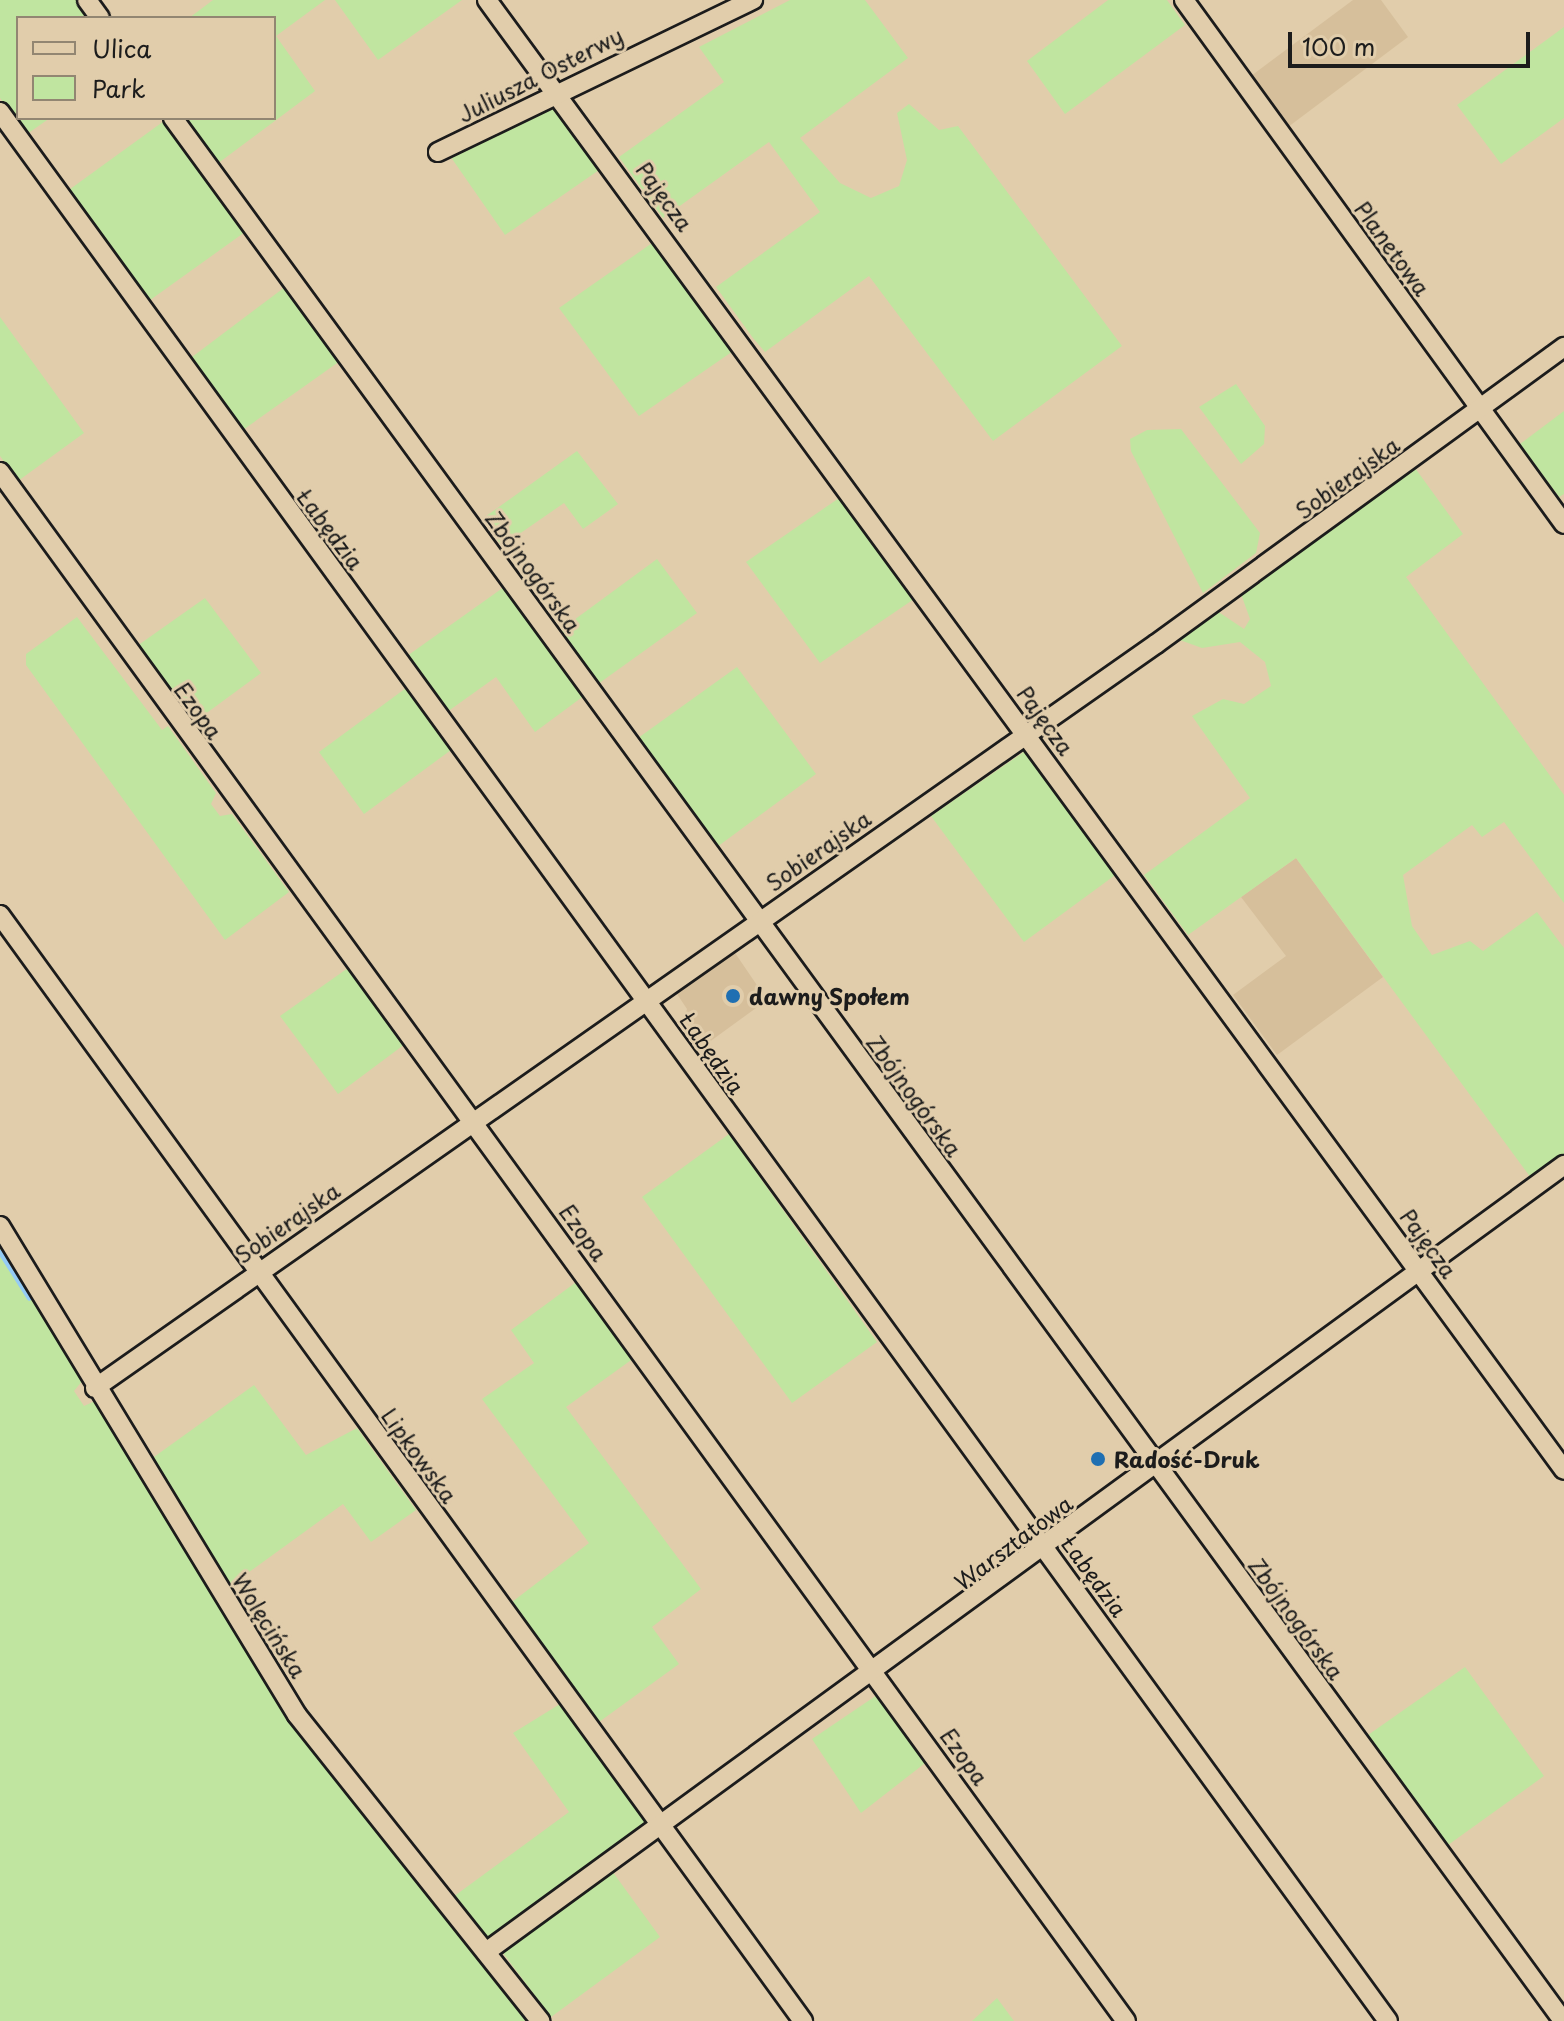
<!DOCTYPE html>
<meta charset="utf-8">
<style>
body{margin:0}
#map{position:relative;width:1564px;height:2021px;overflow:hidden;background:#e1cdab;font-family:"Playpen Sans",sans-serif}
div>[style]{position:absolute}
.built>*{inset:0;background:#d6bf9b}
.green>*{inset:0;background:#c0e5a0}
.stream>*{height:5px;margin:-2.5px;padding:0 2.5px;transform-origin:2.5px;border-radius:2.5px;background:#95cbf4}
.roads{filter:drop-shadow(2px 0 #1c1c1c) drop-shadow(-2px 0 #1c1c1c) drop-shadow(0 2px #1c1c1c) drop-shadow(0 -2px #1c1c1c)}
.minor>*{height:18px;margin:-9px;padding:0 9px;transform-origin:9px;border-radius:9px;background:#e1cdab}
.dots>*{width:22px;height:22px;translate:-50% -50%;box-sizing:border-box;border:4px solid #e1cdab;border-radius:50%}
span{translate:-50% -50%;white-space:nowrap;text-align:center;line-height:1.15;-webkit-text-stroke:6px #e1cdab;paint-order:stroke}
.street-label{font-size:22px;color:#1c1c1c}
.poi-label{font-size:22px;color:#1c1c1c;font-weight:700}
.left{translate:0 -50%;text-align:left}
.legend{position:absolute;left:16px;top:16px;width:260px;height:104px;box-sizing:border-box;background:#e1cdab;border:2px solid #928672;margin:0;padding:10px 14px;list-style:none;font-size:24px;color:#1c1c1c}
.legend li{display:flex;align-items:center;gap:16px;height:40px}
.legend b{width:40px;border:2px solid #928672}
.scale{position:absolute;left:1288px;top:32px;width:242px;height:36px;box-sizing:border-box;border:4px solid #1c1c1c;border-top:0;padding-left:10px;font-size:24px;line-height:28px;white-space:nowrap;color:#1c1c1c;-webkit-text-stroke:6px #e1cdab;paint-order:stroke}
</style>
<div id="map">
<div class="built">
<div style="clip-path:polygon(1353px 0,1381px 0,1408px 37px,1288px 127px,1251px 76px)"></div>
<div style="clip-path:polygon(1296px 858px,1383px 977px,1277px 1055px,1233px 995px,1286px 956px,1241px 897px)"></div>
<div style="clip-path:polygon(733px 950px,767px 1000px,701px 1048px,683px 1024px,687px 1009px,675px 991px)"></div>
</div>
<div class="green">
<div style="clip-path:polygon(0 0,77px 0,90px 18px,18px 18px,18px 118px,50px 118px,27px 134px,0 98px)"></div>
<div style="clip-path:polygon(213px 0,325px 0,276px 36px,315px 91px,217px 164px,184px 118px,274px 118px,274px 18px,189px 18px)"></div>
<div style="clip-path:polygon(335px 0,462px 0,378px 60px)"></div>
<div style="clip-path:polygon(790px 0,865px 0,908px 58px,800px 138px,840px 183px,871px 198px,899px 186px,907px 160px,897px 113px,909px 104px,939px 130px,958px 126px,1122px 346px,993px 441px,869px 276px,765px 352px,753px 338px,716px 287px,820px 212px,769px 142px,663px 218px,619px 157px,724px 82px,699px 47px)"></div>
<div style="clip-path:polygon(1108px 0,1167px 0,1185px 25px,1065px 114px,1027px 61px)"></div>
<div style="clip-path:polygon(1564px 27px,1564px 118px,1501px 164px,1457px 105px)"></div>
<div style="clip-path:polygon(552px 98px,602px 168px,505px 235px,448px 153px)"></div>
<div style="clip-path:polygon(164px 121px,245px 232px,146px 303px,66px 192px)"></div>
<div style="clip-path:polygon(655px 241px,736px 349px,639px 416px,559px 308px)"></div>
<div style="clip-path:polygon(285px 287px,340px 361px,240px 432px,188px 360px)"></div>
<div style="clip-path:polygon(0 317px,84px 433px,18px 481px,0 456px)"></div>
<div style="clip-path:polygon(1236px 384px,1265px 426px,1264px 444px,1241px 464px,1199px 407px)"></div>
<div style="clip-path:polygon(1564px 411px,1564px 494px,1559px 497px,1520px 444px)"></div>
<div style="clip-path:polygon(1181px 429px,1260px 533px,1256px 553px,1203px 593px,1131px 451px,1130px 439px,1147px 430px)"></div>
<div style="clip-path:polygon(577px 451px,618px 504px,583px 529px,564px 503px,502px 546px,482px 519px)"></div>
<div style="clip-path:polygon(1415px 468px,1463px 534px,1406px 577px,1564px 795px,1564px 903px,1504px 822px,1482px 837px,1472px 825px,1403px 875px,1412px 926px,1432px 955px,1470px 941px,1483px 951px,1537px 912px,1564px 948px,1564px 1155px,1531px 1178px,1296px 858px,1188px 935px,1144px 875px,1250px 798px,1192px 716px,1223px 699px,1244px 704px,1271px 686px,1265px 662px,1240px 642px,1202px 648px,1177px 639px,1217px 611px,1244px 629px,1250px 619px,1241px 594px)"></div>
<div style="clip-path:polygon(842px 496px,917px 597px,820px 663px,746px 562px)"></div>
<div style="clip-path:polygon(657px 559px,697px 613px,598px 684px,559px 631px)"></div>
<div style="clip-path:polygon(504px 587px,585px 695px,535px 732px,496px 677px,447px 712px,407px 656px)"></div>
<div style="clip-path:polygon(205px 598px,261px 673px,193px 723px,137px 646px)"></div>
<div style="clip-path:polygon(77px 617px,162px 730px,168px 726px,216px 793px,211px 804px,220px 816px,232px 814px,289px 892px,225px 940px,26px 665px,26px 654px)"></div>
<div style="clip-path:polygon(737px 667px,816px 774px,717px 847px,638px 738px)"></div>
<div style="clip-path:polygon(406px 688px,451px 750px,364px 814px,319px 752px)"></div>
<div style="clip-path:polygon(1028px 749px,1118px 873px,1024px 942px,931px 816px)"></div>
<div style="clip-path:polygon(348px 968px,405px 1044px,338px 1094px,280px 1016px)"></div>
<div style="clip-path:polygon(729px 1134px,877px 1342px,792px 1403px,642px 1197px)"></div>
<div style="clip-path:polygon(0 1237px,83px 1380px,74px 1391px,84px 1406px,95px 1401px,299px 1730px,529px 2021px,0 2021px)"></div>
<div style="clip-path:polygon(579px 1280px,634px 1358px,566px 1407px,701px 1589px,652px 1627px,679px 1664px,599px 1722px,512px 1602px,589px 1543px,482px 1399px,534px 1363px,511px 1330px)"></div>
<div style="clip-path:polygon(254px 1385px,306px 1455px,357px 1428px,416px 1510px,371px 1542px,343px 1504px,227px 1588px,147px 1462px)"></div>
<div style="clip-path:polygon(1465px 1667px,1544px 1776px,1448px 1845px,1368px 1735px)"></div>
<div style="clip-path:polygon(880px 1693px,929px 1760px,861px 1813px,812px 1739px)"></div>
<div style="clip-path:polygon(560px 1704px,647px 1825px,486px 1939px,453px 1897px,569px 1812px,513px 1733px)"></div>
<div style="clip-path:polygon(612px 1871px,660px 1937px,551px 2017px,503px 1953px)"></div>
<div style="clip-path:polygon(997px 1998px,1014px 2021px,972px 2021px)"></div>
</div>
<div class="stream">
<div style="left:0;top:1252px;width:54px;rotate:57.8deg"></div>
</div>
<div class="roads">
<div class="minor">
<div style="left:87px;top:0;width:22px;rotate:54deg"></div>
<div style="left:487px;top:0;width:1822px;rotate:53.77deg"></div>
<div style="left:1184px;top:0;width:647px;rotate:54.05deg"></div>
<div style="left:0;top:112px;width:2360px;rotate:53.98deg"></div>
<div style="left:173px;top:118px;width:2357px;rotate:53.85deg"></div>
<div style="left:438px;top:152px;width:350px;rotate:-25.8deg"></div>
<div style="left:0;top:472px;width:1915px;rotate:53.99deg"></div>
<div style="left:0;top:915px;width:1367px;rotate:54.02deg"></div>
<div style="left:0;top:1226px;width:572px;rotate:58.73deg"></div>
<div style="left:297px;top:1715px;width:391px;rotate:51.5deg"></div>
<div style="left:95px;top:1388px;width:1296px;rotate:-35.04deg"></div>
<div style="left:1156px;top:644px;width:505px;rotate:-36.05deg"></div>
<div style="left:486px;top:1952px;width:1335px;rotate:-36.13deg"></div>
</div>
</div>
<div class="dots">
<div style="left:733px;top:996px;background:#1f6fb2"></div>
<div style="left:1098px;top:1459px;background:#1f6fb2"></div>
</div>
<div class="street-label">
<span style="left:540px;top:74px;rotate:-27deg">Juliusza Osterwy</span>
<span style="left:665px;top:196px;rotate:54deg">Pajęcza</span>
<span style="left:1393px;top:248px;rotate:54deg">Planetowa</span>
<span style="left:1347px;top:477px;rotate:-36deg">Sobierajska</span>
<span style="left:331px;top:529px;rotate:53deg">Łabędzia</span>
<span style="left:534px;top:571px;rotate:54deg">Zbójnogórska</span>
<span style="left:199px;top:710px;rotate:54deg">Ezopa</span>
<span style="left:1046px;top:720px;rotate:54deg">Pajęcza</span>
<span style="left:818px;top:850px;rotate:-35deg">Sobierajska</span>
<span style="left:713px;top:1053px;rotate:55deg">Łabędzia</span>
<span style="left:915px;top:1095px;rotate:54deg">Zbójnogórska</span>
<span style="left:287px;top:1222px;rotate:-35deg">Sobierajska</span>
<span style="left:584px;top:1232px;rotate:54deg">Ezopa</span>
<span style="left:1429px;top:1243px;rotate:54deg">Pajęcza</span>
<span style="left:420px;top:1455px;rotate:54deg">Lipkowska</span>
<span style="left:1013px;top:1542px;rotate:-37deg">Warsztatowa</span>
<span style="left:1095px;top:1576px;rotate:54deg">Łabędzia</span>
<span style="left:1297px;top:1618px;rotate:54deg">Zbójnogórska</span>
<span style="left:270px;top:1625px;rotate:58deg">Wolęcińska</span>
<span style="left:965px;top:1756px;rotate:54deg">Ezopa</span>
</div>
<div class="poi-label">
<span class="left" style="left:749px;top:996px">dawny Społem</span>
<span class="left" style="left:1114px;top:1459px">Radość-Druk</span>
</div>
<ul class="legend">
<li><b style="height:10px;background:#e1cdab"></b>Ulica</li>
<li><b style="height:22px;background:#c0e5a0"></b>Park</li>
</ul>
<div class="scale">100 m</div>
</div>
